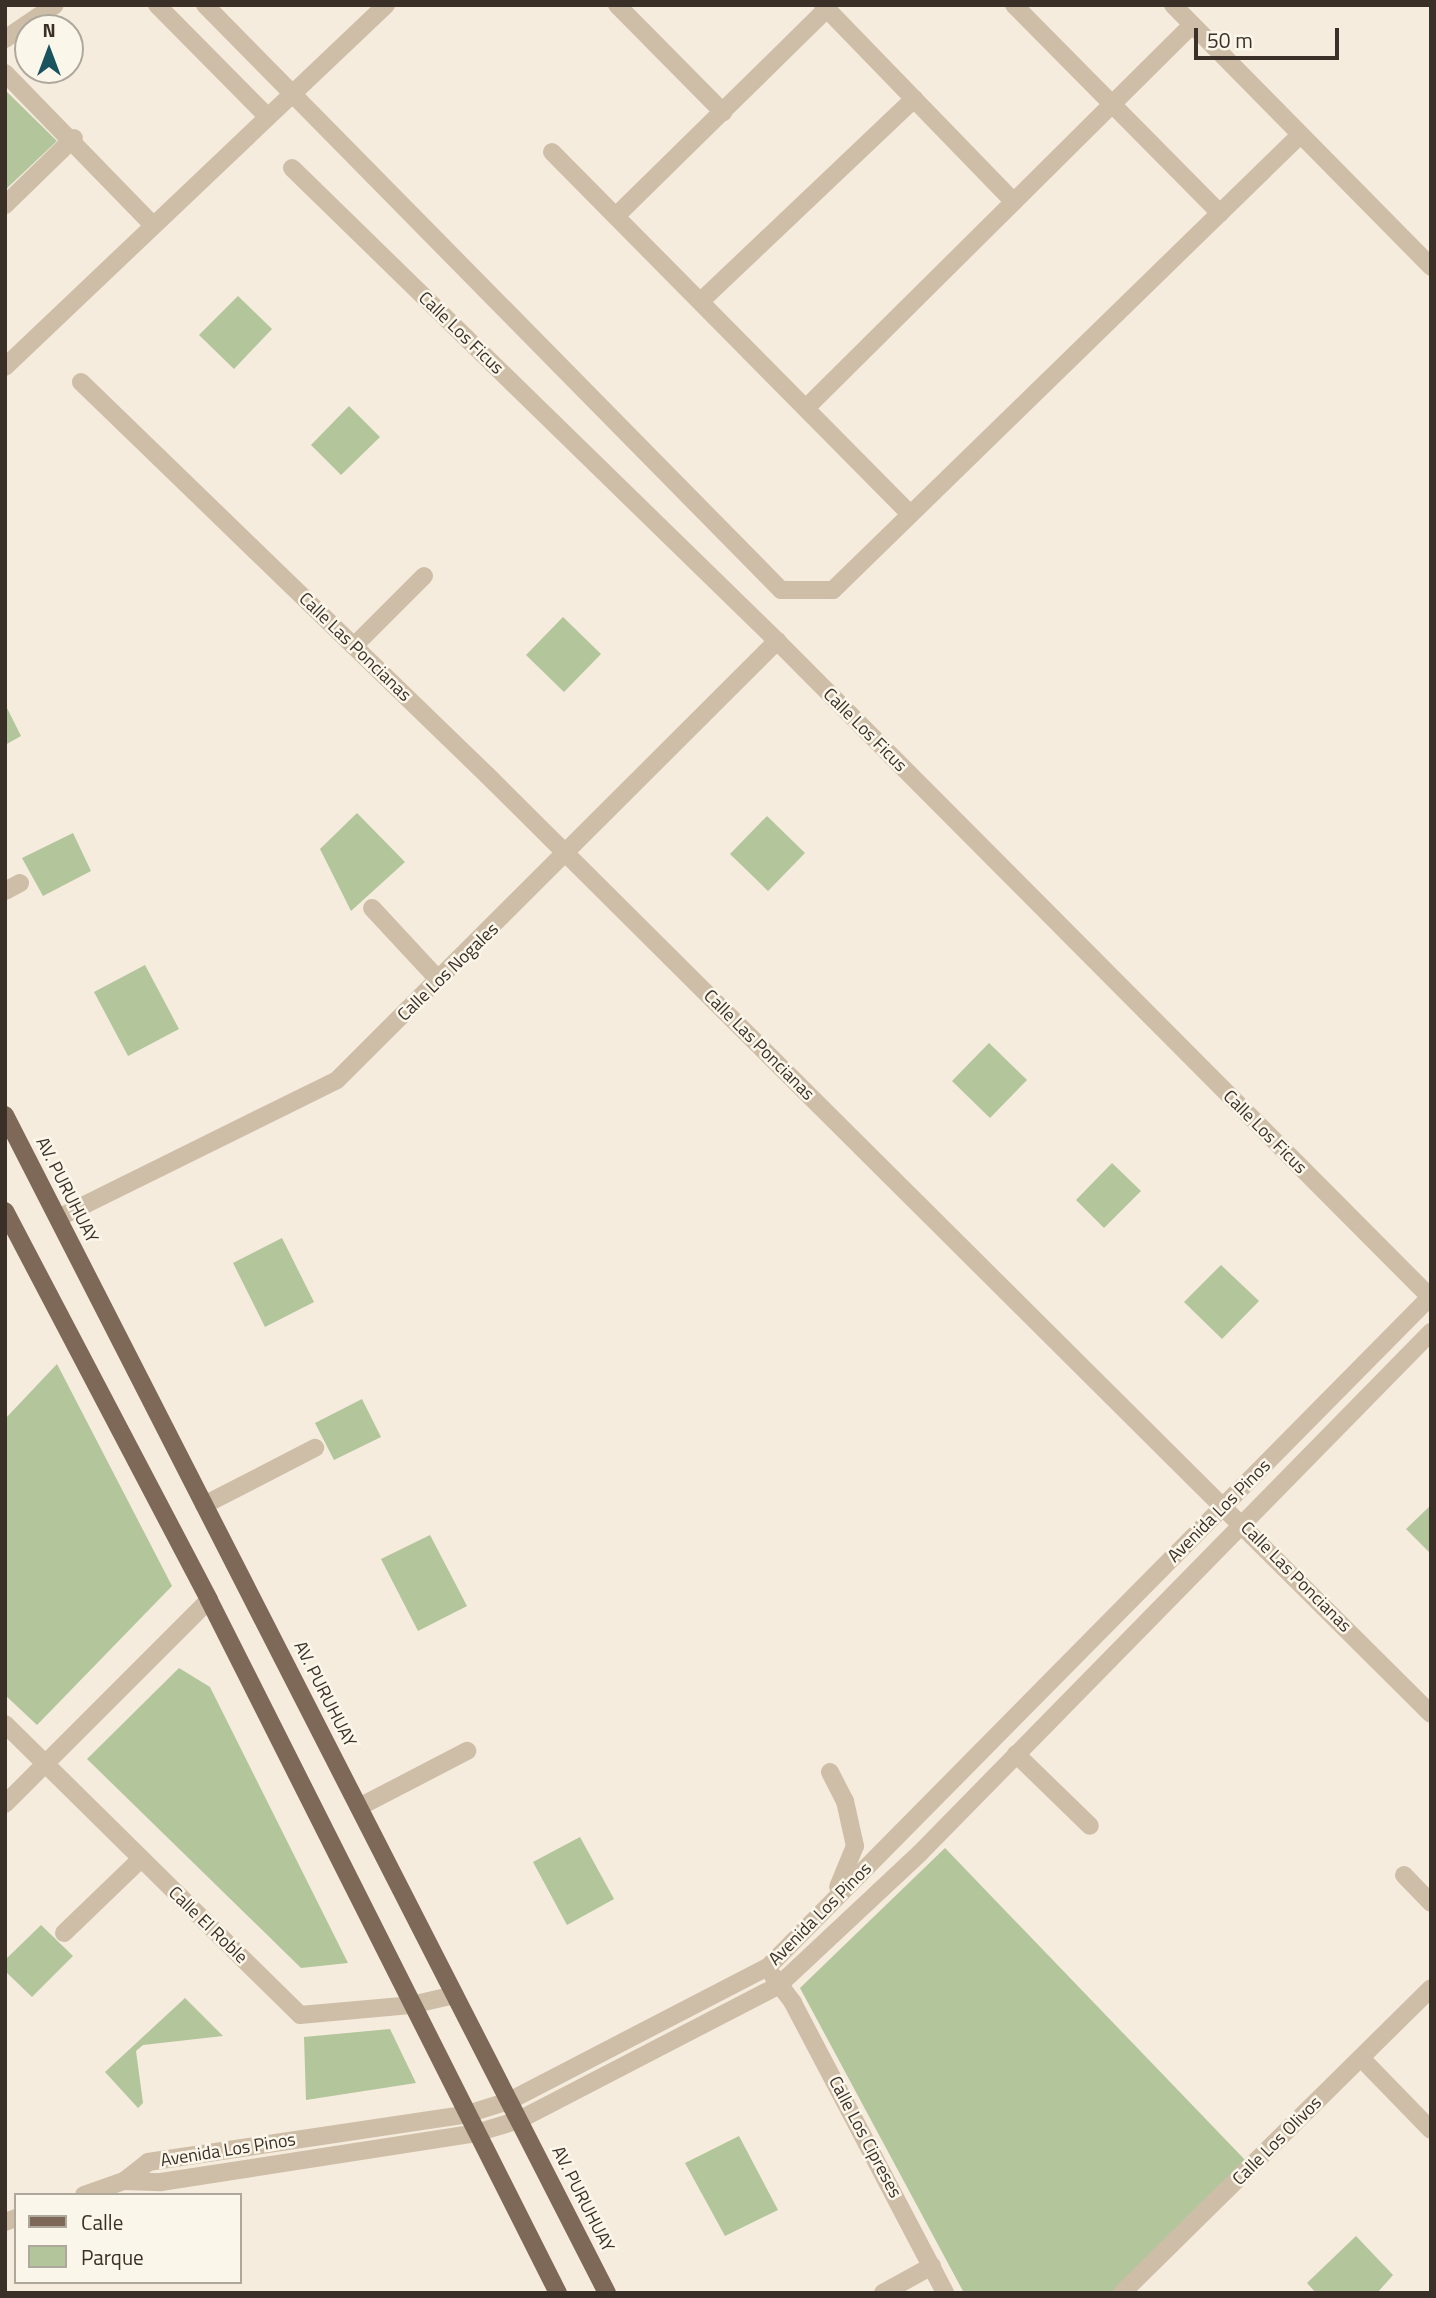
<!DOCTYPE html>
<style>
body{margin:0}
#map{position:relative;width:1436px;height:2298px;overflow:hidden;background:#f5ecdd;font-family:"Titillium Web",sans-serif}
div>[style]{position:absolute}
.green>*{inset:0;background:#b2c59b}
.minor>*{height:18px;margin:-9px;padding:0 9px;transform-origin:9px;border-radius:9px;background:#cebea7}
.major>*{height:18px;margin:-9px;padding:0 9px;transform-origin:9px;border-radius:9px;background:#7e6958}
span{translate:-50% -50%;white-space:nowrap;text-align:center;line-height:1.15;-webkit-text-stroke:5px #fbf6ea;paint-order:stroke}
.street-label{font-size:18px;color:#3a3028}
.frame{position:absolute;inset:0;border:7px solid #3a3028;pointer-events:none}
.legend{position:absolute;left:14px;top:2193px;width:228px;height:91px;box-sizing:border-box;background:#fbf6ea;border:2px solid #aea79c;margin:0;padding:9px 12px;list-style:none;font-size:21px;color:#3a3028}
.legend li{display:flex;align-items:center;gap:14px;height:35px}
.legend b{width:35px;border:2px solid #aea79c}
.north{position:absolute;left:14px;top:14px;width:70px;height:70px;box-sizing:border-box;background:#fbf6ea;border:2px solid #aea79c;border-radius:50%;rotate:0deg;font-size:19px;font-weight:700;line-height:28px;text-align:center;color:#3a3028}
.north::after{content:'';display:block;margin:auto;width:24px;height:32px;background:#1a5360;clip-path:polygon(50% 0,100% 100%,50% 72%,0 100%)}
.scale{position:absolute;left:1194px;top:28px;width:145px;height:32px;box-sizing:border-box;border:4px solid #3a3028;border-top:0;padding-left:9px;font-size:21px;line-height:24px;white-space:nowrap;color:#3a3028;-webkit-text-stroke:5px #fbf6ea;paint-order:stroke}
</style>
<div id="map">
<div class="green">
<div style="clip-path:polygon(5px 90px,57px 141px,5px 190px)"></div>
<div style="clip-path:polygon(238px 296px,272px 329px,234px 369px,199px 335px)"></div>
<div style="clip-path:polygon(349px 406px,380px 437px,341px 475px,311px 445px)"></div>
<div style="clip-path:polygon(563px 617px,601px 654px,564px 692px,526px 655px)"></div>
<div style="clip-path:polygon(5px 704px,21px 736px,5px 745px)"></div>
<div style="clip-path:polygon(357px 813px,405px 862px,351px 911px,320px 849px)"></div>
<div style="clip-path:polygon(767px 816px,805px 853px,768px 891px,730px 854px)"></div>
<div style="clip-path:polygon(73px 833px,91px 871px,43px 896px,22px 858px)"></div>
<div style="clip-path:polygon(145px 965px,179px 1029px,128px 1056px,94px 992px)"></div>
<div style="clip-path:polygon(989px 1043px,1027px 1080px,990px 1118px,952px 1081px)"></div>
<div style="clip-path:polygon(1112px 1163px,1141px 1191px,1104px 1228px,1076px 1200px)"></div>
<div style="clip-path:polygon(282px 1238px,314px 1302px,265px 1327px,233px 1263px)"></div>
<div style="clip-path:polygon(1221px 1265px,1259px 1301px,1222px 1339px,1184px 1302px)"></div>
<div style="clip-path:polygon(57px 1364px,172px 1586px,37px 1725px,5px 1695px,5px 1419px)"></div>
<div style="clip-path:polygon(362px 1399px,381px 1437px,334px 1460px,315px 1423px)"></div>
<div style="clip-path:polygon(1431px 1505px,1431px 1554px,1406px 1529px)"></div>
<div style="clip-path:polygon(430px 1535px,467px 1606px,418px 1631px,381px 1559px)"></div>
<div style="clip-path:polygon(179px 1668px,210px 1687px,348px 1963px,301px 1968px,87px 1759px)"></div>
<div style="clip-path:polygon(580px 1837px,614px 1899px,567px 1925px,533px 1862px)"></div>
<div style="clip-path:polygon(945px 1848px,1248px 2163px,1117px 2293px,964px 2293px,800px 1988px)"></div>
<div style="clip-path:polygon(41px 1925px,73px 1956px,32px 1997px,5px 1971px,5px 1960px)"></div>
<div style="clip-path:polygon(185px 1998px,223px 2036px,143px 2045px,136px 2051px,143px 2103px,138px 2108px,105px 2072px)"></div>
<div style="clip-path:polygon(390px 2029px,416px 2083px,306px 2100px,304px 2037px)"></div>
<div style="clip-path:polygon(739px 2136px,778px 2210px,725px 2236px,685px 2163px)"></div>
<div style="clip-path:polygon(1356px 2236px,1393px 2275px,1377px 2293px,1316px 2293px,1307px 2283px)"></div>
</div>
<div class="minor">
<div style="left:157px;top:5px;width:156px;rotate:45.3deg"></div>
<div style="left:205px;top:5px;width:821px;rotate:45.44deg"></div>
<div style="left:781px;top:590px;width:52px"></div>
<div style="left:833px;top:590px;width:652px;rotate:-44.25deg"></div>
<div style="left:617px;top:5px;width:151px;rotate:45.3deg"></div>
<div style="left:823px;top:5px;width:274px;rotate:45.9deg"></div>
<div style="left:1014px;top:5px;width:293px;rotate:45.3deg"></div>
<div style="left:1173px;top:5px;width:368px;rotate:45.4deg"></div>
<div style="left:5px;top:39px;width:60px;rotate:-34.2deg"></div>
<div style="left:5px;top:73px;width:211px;rotate:45.8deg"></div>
<div style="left:552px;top:152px;width:509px;rotate:45.32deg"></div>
<div style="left:292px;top:168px;width:677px;rotate:44.28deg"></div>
<div style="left:777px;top:641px;width:927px;rotate:45.13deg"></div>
<div style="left:5px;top:205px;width:96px;rotate:-44.2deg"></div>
<div style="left:616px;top:216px;width:296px;rotate:-44.5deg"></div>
<div style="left:701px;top:301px;width:294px;rotate:-43.5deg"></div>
<div style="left:5px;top:367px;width:526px;rotate:-43.54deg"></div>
<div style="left:81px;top:382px;width:565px;rotate:44.07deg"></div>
<div style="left:487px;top:775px;width:1331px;rotate:44.85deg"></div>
<div style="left:807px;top:407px;width:542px;rotate:-44.78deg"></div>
<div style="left:354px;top:646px;width:99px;rotate:-45deg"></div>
<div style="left:5px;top:891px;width:17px;rotate:-28deg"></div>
<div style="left:372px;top:908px;width:98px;rotate:47.1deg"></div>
<div style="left:58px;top:1218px;width:311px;rotate:-26.3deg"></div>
<div style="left:337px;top:1080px;width:622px;rotate:-44.93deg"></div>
<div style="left:204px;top:1505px;width:125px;rotate:-27.2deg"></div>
<div style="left:5px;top:1724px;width:414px;rotate:44.6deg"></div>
<div style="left:300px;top:2015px;width:111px;rotate:-5.1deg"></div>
<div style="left:411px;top:2005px;width:45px;rotate:-12.8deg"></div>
<div style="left:1016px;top:1754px;width:103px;rotate:44.2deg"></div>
<div style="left:830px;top:1772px;width:33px;rotate:63deg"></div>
<div style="left:845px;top:1801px;width:46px;rotate:77.5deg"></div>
<div style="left:855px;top:1846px;width:44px;rotate:112.5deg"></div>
<div style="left:5px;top:1804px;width:288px;rotate:-45deg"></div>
<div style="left:359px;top:1807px;width:122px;rotate:-27.4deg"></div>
<div style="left:1404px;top:1875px;width:39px;rotate:46deg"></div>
<div style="left:64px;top:1933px;width:107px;rotate:-43.9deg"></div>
<div style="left:773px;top:1976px;width:34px;rotate:53deg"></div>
<div style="left:793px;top:2003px;width:327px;rotate:62.3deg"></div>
<div style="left:1361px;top:2058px;width:100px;rotate:45.8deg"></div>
<div style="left:124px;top:2181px;width:31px;rotate:-38deg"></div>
<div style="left:148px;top:2162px;width:319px;rotate:-8.5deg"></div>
<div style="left:464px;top:2115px;width:47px;rotate:-17.3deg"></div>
<div style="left:509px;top:2101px;width:292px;rotate:-27.4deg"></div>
<div style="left:768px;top:1967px;width:942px;rotate:-45.34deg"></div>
<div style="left:84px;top:2195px;width:42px;rotate:-19.3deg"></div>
<div style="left:124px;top:2181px;width:37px;rotate:2deg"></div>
<div style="left:161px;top:2182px;width:319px;rotate:-8.8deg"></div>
<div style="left:476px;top:2133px;width:45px;rotate:-16.8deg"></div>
<div style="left:519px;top:2120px;width:293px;rotate:-27.4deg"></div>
<div style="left:779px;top:1985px;width:193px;rotate:-43.1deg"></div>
<div style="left:920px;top:1853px;width:730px;rotate:-45.56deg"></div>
<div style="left:5px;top:2222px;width:12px;rotate:-20deg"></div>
<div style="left:883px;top:2293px;width:56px;rotate:-28.9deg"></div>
<div style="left:1122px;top:2293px;width:434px;rotate:-44.6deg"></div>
</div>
<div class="major">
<div style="left:5px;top:1115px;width:1323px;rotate:62.93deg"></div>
<div style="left:5px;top:1211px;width:439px;rotate:62.3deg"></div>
<div style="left:209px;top:1600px;width:776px;rotate:63.27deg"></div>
</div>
<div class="street-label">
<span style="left:461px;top:333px;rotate:44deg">Calle Los Ficus</span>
<span style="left:355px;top:647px;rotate:44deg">Calle Las Poncianas</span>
<span style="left:865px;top:730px;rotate:45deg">Calle Los Ficus</span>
<span style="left:448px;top:972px;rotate:-44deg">Calle Los Nogales</span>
<span style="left:759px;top:1045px;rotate:45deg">Calle Las Poncianas</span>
<span style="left:1265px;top:1132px;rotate:45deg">Calle Los Ficus</span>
<span style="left:67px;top:1190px;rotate:63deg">AV. PURUHUAY</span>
<span style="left:1219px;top:1511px;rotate:-45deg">Avenida Los Pinos</span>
<span style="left:1296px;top:1577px;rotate:45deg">Calle Las Poncianas</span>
<span style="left:325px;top:1694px;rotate:63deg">AV. PURUHUAY</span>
<span style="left:820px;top:1914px;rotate:-45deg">Avenida Los Pinos</span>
<span style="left:208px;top:1925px;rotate:44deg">Calle El Roble</span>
<span style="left:865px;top:2137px;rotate:62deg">Calle Los Cipreses</span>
<span style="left:1277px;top:2141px;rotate:-45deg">Calle Los Olivos</span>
<span style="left:228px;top:2150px;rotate:-9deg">Avenida Los Pinos</span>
<span style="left:583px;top:2199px;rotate:63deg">AV. PURUHUAY</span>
</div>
<div class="frame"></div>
<ul class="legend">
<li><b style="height:9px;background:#7e6958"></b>Calle</li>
<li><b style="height:19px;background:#b2c59b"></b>Parque</li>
</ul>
<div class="north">N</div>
<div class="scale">50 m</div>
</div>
